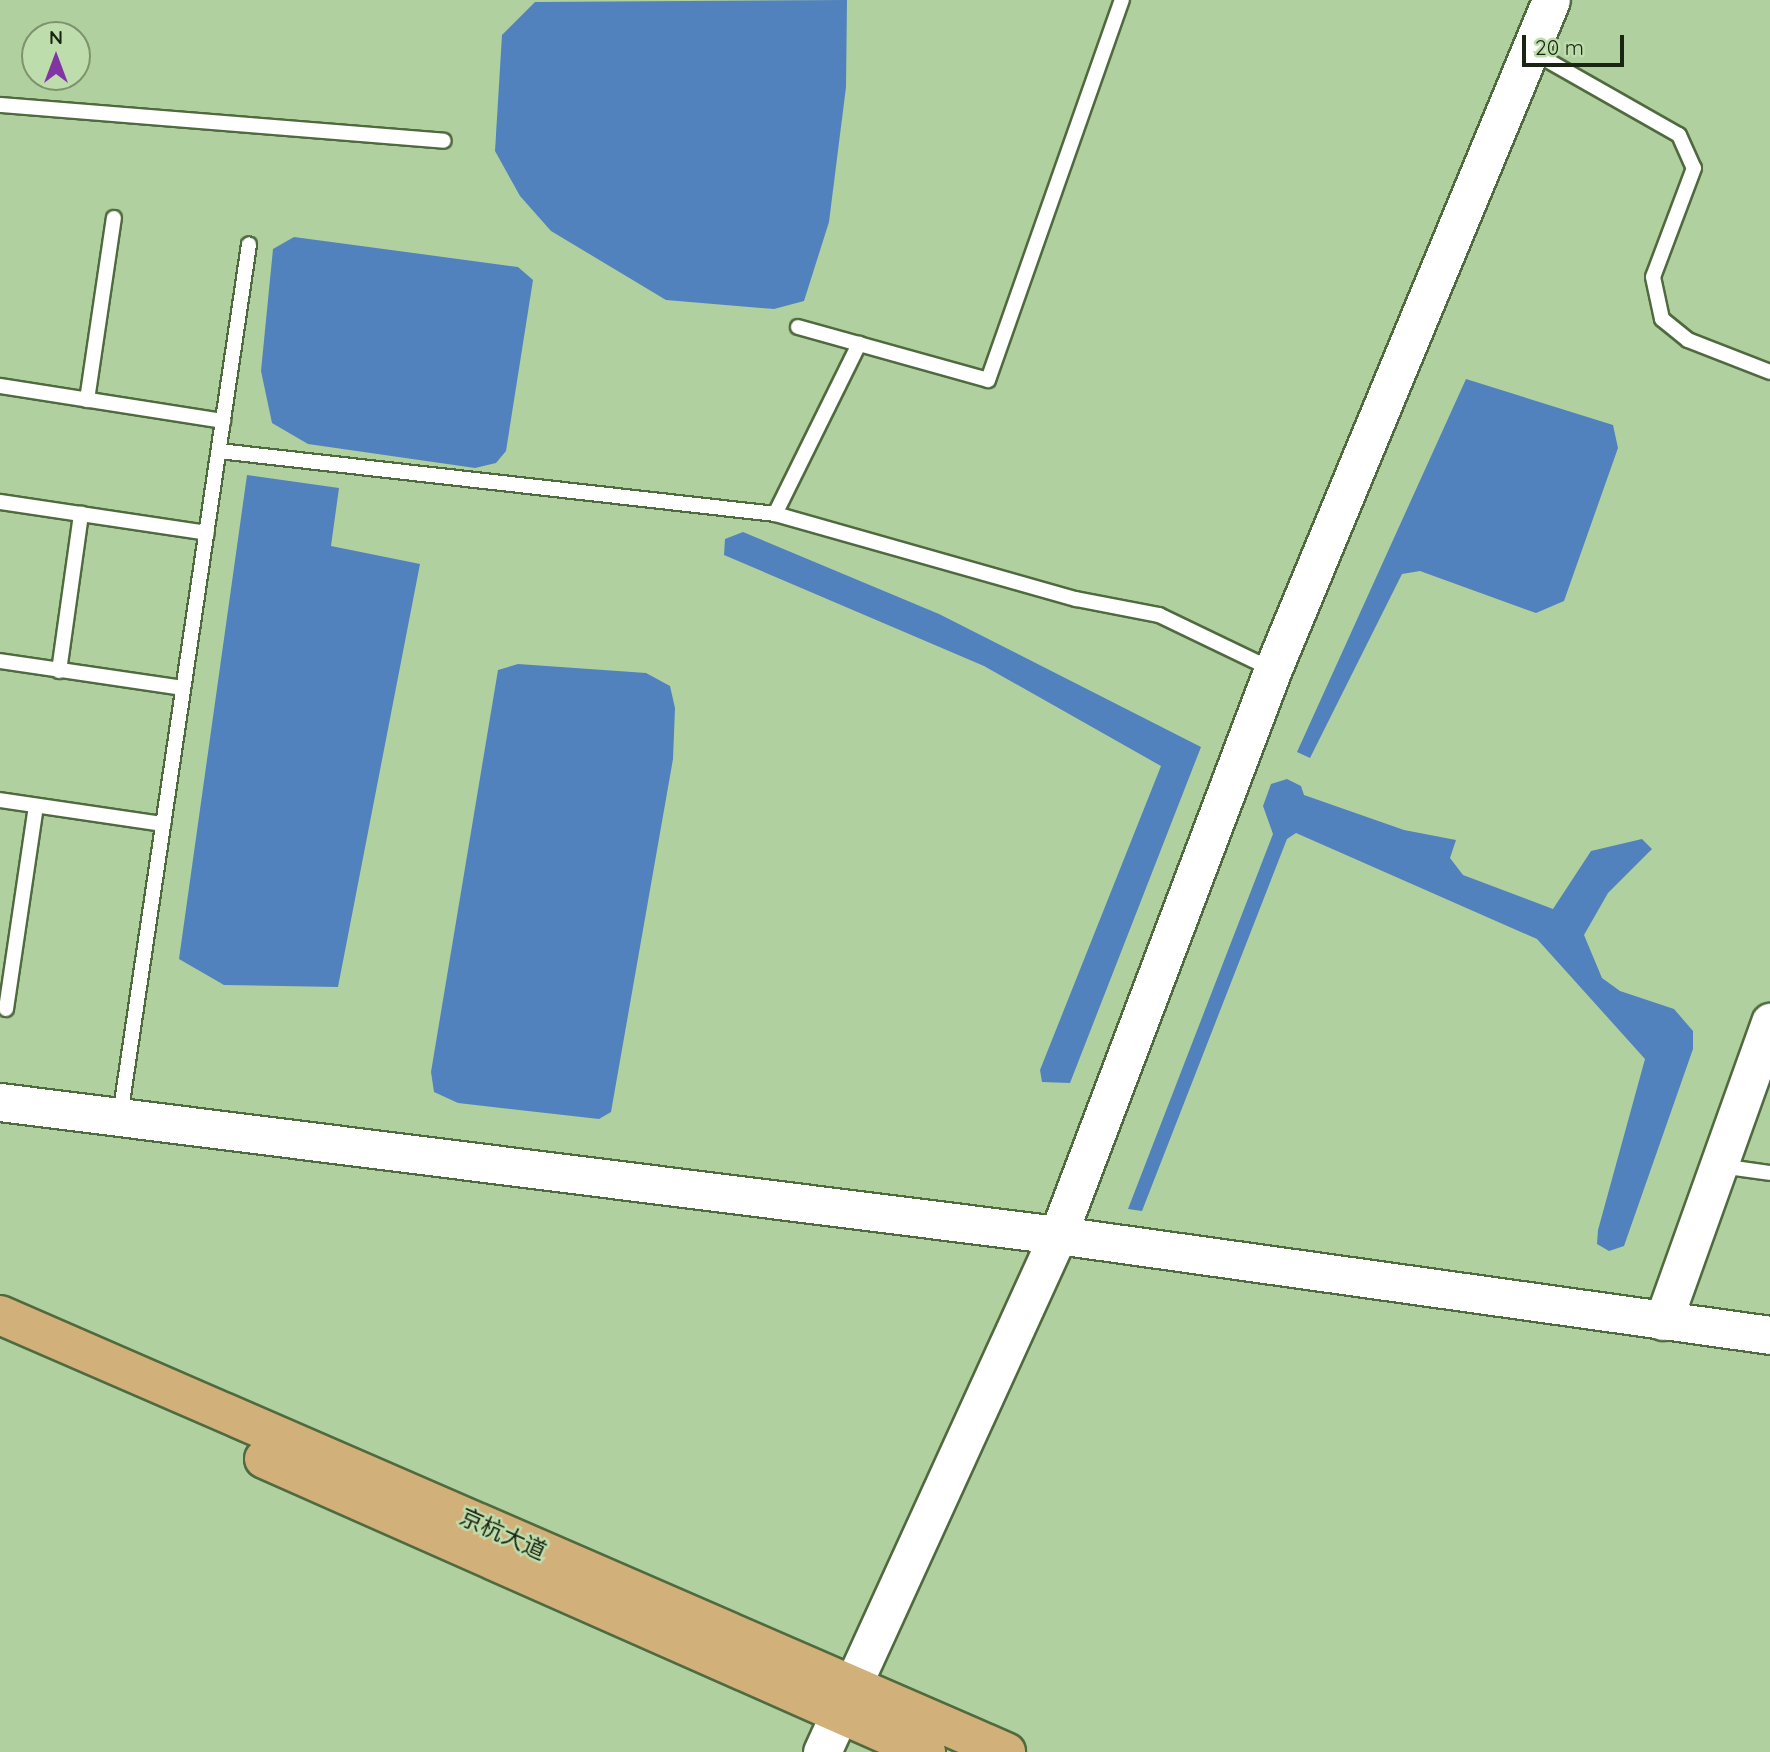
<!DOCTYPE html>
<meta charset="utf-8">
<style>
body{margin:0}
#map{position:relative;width:1770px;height:1752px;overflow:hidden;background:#b1d09f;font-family:Quicksand,"Noto Sans SC",sans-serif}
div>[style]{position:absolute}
.water>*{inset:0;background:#5182bd}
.roads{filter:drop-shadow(2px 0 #4f6a3e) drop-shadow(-2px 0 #4f6a3e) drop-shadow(0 2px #4f6a3e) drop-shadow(0 -2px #4f6a3e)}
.service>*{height:14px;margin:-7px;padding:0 7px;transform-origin:7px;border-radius:7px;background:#fff}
.tertiary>*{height:37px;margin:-18.5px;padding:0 18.5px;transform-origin:18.5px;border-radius:18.5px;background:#fff}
.primary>*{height:38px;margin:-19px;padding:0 19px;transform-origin:19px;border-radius:19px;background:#d1b07a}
span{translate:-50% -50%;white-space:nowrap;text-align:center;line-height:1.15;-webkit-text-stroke:5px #beddac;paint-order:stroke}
.street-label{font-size:23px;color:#192412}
.north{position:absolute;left:21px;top:21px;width:70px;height:70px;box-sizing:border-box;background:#beddac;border:2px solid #7c936e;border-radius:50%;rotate:0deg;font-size:19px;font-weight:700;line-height:28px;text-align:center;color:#192412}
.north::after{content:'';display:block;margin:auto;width:24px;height:32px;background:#8334a4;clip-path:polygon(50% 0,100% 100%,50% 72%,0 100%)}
.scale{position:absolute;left:1522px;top:35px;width:102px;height:32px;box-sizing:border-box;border:4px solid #192412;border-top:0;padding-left:9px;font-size:21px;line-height:24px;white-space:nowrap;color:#192412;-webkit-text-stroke:5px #beddac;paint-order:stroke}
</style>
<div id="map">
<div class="water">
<div style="clip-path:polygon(847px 0,846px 87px,829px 222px,804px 301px,774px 309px,666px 300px,551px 231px,520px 196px,495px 151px,502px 35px,535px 2px)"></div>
<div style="clip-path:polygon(294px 237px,518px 267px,533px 280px,506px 451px,496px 463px,475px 468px,308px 444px,272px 423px,261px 371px,273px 249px)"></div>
<div style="clip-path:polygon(1466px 379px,1613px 425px,1618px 448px,1564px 601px,1536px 613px,1420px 571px,1402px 574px,1310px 758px,1297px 752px)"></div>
<div style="clip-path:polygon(247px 475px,339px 488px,331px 546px,420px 564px,338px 987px,224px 985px,179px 959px)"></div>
<div style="clip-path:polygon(743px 532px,939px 614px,1201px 747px,1070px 1083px,1042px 1082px,1040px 1070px,1161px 766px,984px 666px,724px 555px,725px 539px)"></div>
<div style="clip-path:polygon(518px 664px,646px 673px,670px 686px,675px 708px,673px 759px,611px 1112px,599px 1119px,458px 1103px,434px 1092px,431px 1072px,498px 670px)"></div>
<div style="clip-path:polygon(1287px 779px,1301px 786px,1304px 795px,1404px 830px,1456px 840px,1450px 858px,1463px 875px,1553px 909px,1591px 851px,1642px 839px,1652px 849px,1608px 893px,1584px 935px,1602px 978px,1620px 991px,1674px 1009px,1693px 1031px,1693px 1049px,1624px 1246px,1609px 1251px,1597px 1244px,1598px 1230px,1645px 1059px,1537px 939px,1296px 833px,1287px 839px,1142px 1211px,1128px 1209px,1273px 834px,1263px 806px,1271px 784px)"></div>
</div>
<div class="roads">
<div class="service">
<div style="left:1531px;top:51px;width:170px;rotate:29.6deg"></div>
<div style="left:1679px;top:135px;width:36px;rotate:66deg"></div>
<div style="left:1694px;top:168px;width:116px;rotate:110.6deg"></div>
<div style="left:1653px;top:277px;width:43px;rotate:77.9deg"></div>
<div style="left:1662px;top:319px;width:33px;rotate:39deg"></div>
<div style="left:1688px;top:340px;width:88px;rotate:21.3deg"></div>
<div style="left:0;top:105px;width:445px;rotate:4.6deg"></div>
<div style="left:798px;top:327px;width:197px;rotate:15.6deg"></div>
<div style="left:988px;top:380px;width:403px;rotate:-70.6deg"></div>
<div style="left:0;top:386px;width:226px;rotate:8.9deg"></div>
<div style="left:87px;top:400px;width:184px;rotate:-81.6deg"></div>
<div style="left:219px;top:451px;width:560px;rotate:6.46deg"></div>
<div style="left:775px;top:514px;width:313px;rotate:15.8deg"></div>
<div style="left:1076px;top:599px;width:85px;rotate:10.9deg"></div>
<div style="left:1159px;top:615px;width:124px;rotate:25.7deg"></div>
<div style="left:0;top:502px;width:209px;rotate:8.5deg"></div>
<div style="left:775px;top:514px;width:190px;rotate:-63.7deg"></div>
<div style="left:0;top:661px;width:185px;rotate:8.4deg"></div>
<div style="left:59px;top:671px;width:159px;rotate:-82deg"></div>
<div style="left:0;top:800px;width:165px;rotate:8.4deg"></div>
<div style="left:6px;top:1009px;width:205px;rotate:-81.6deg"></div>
<div style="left:120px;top:1116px;width:881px;rotate:-81.58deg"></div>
<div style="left:1720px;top:1166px;width:50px;rotate:8deg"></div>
</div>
<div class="tertiary">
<div style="left:0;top:1102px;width:1066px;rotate:7.17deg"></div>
<div style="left:1058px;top:1235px;width:719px;rotate:7.99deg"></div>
<div style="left:1663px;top:1321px;width:318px;rotate:-70.3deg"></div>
<div style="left:822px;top:1752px;width:568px;rotate:-65.46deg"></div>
<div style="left:1058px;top:1235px;width:605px;rotate:-69.2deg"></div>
<div style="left:1273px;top:669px;width:724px;rotate:-67.43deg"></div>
</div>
<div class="primary">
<div style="left:0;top:1315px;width:1097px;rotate:23.48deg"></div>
<div style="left:264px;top:1459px;width:724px;rotate:23.87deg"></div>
</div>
</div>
<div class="street-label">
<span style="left:503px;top:1534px;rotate:24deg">京杭大道</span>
</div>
<div class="north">N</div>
<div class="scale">20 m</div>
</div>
